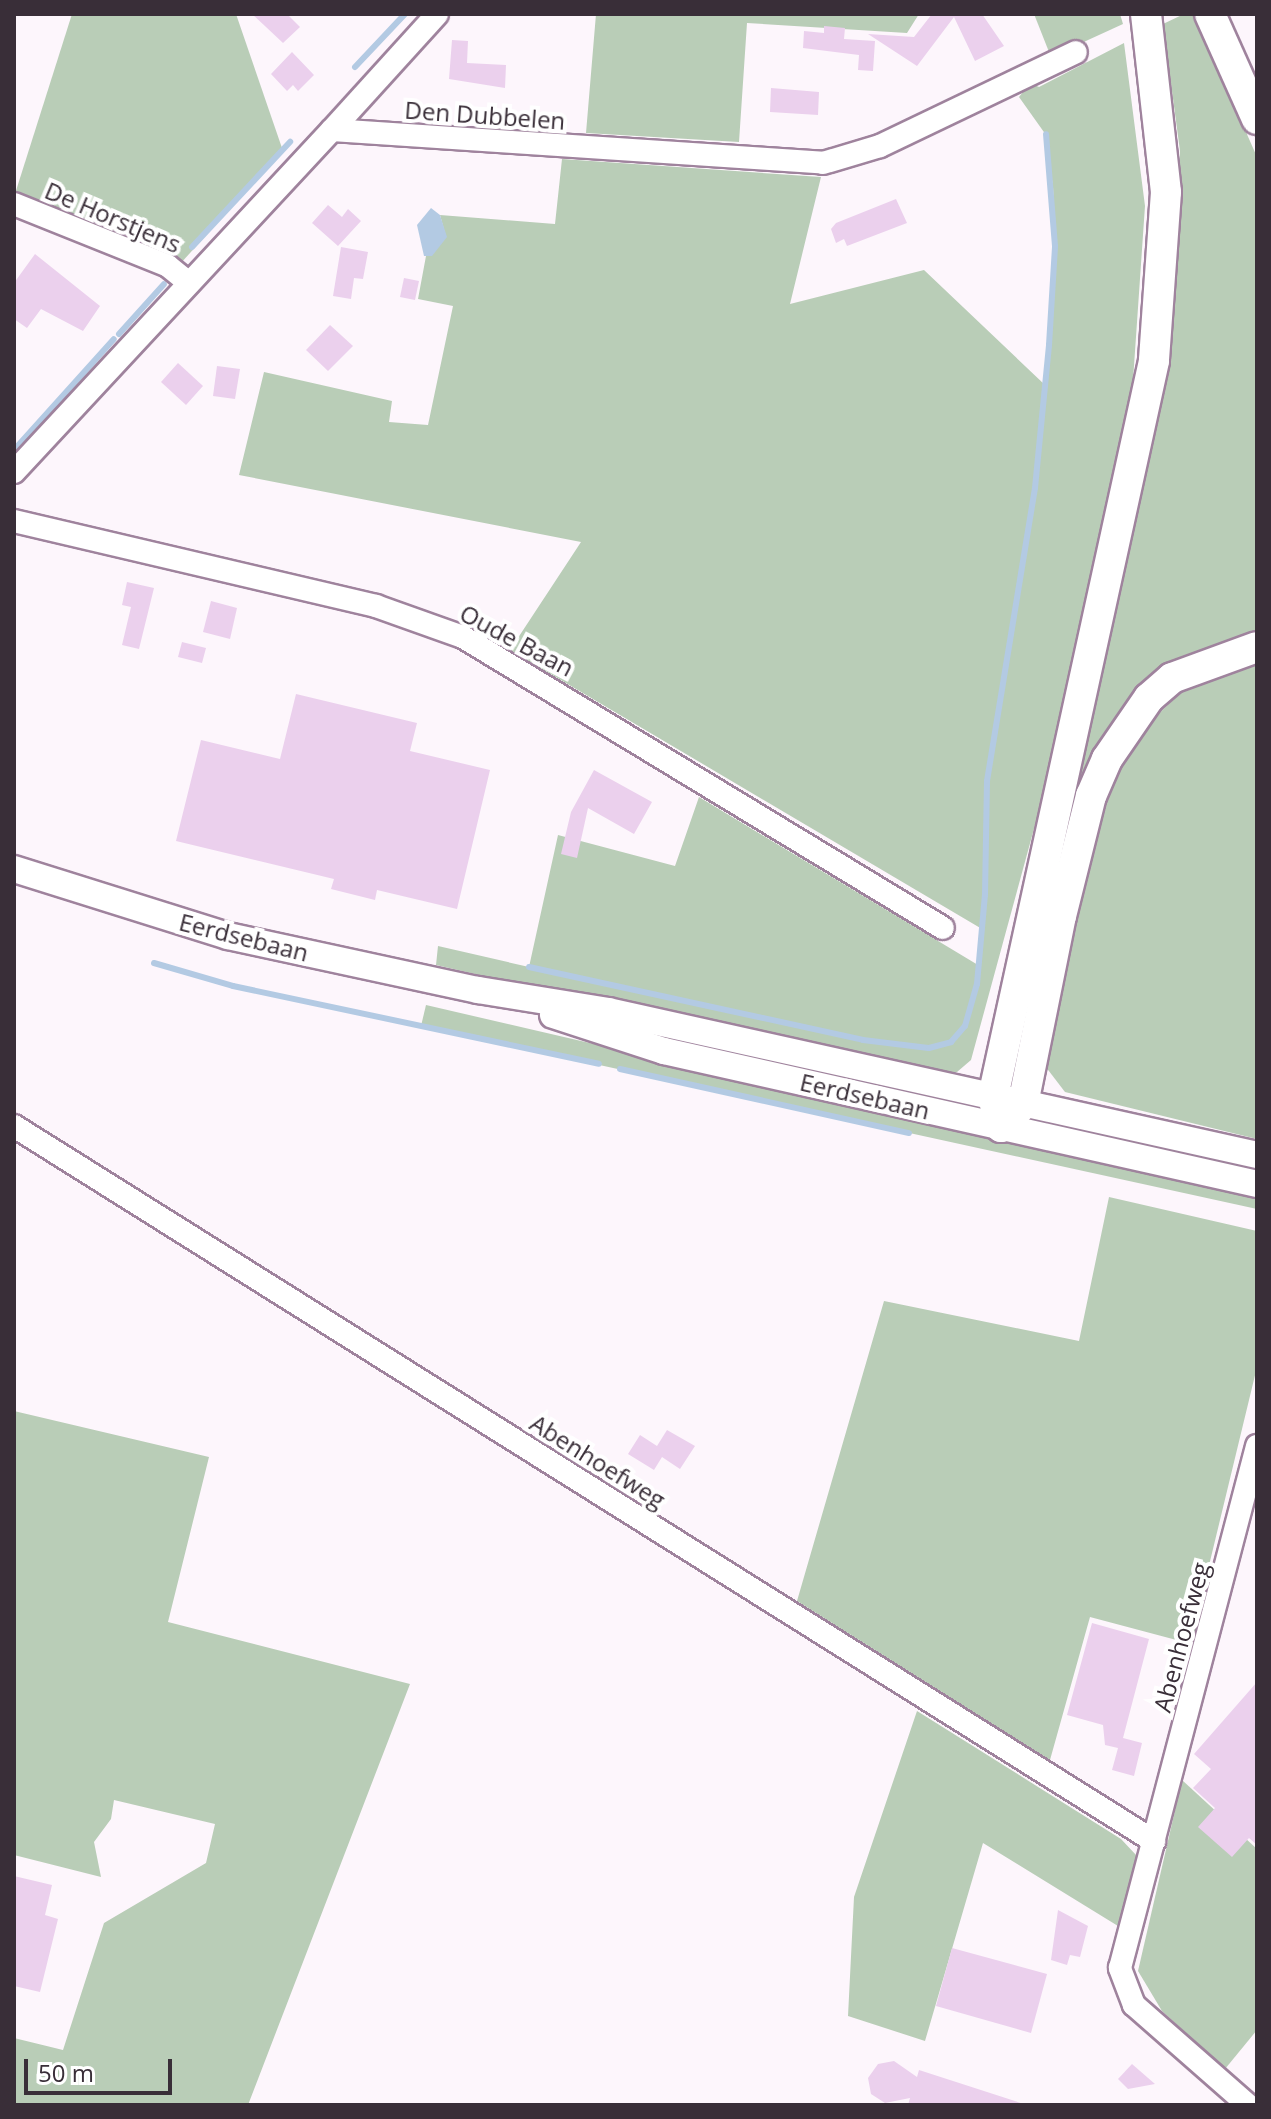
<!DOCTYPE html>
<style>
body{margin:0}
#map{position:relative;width:1271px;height:2119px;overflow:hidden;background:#fdf6fc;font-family:"Open Sans",sans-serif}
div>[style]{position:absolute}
.green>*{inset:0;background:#b9cdb7}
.water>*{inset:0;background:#b3cae3}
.stream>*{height:6px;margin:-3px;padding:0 3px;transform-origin:3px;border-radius:3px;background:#b3cae3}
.building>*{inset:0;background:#ebd0ed}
.roads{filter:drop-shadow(2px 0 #9f839d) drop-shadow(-2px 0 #9f839d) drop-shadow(0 2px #9f839d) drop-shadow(0 -2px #9f839d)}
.minor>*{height:22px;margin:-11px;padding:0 11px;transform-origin:11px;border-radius:11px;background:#fff}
.major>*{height:26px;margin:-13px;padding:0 13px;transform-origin:13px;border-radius:13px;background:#fff}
.highway>*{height:30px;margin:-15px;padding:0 15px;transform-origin:15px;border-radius:15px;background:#fff}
span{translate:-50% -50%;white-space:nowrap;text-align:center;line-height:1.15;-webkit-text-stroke:8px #fff;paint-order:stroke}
.street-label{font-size:24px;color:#392e38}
.frame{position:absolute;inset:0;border:16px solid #392e38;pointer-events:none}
.scale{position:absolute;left:24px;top:2059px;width:148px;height:36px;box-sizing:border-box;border:4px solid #392e38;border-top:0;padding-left:10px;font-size:24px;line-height:28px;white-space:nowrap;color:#392e38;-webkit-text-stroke:6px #fff;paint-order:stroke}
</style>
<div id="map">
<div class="green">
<div style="clip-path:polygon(72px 14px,236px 14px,283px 151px,180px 264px,14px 197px)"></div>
<div style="clip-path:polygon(596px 14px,919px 14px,907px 33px,747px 23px,739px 142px,586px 133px)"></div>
<div style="clip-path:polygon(1034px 14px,1120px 14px,1123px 24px,1051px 57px)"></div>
<div style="clip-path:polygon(1184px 14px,1194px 14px,1257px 157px,1257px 635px,1160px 672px,1062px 855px,1170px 362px,1180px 151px,1163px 24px)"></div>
<div style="clip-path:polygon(1124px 43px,1145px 206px,1132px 395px,1056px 748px,971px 1060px,957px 1072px,921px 1076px,436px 965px,438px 946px,529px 967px,558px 835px,675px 866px,699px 797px,978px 965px,982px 929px,510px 650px,581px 542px,239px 475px,264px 372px,392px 401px,389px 422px,428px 425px,453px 306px,418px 299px,426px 256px,446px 237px,440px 215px,555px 224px,562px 159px,821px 177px,790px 304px,924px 270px,1045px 385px,1056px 251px,1053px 187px,1046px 135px,1019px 97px,1030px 83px,1039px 87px)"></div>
<div style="clip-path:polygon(1257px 662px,1257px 1139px,1065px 1092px,1042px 1062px,1093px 837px,1118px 768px,1144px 728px,1182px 691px,1216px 672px)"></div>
<div style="clip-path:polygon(426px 1005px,1201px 1185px,1257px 1199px,1257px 1209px,421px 1026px)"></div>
<div style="clip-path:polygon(1109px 1197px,1257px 1231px,1257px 1367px,1198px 1611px,1199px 1646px,1090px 1617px,1050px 1760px,797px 1601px,884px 1301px,1079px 1341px)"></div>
<div style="clip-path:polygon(14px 1411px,209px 1457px,168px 1622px,410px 1684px,248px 2105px,14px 2105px,14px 2038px,63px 2050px,104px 1923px,206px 1863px,215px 1824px,114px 1800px,111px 1819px,94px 1842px,101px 1877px,14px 1855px)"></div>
<div style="clip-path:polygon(917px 1711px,1121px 1839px,1137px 1856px,1118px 1926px,983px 1843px,925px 2041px,848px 2016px,854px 1897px)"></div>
<div style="clip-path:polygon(1182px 1780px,1257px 1849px,1257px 2030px,1225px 2069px,1162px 2011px,1138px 1971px)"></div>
</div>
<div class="water">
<div style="clip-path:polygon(431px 208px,440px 215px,447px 237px,432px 256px,424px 256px,417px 225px)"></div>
</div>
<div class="stream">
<div style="left:355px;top:67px;width:73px;rotate:-46.7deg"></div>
<div style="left:192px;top:247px;width:144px;rotate:-47deg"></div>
<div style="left:119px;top:334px;width:67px;rotate:-48deg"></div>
<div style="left:14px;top:450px;width:149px;rotate:-48deg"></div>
<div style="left:154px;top:963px;width:82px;rotate:16.2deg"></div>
<div style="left:233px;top:986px;width:374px;rotate:12deg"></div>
<div style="left:529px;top:967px;width:342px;rotate:12.3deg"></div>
<div style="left:863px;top:1040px;width:66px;rotate:6.9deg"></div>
<div style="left:929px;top:1048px;width:23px;rotate:-15deg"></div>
<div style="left:951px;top:1042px;width:21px;rotate:-49deg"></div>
<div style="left:965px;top:1026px;width:44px;rotate:-74.1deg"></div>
<div style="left:977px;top:984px;width:89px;rotate:-84.9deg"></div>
<div style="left:985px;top:895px;width:114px;rotate:-89deg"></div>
<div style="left:987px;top:781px;width:297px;rotate:-80.7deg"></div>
<div style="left:1035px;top:488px;width:144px;rotate:-84.4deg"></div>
<div style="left:1049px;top:345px;width:99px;rotate:-86.5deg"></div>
<div style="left:1055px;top:246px;width:112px;rotate:-94.6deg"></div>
<div style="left:620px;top:1069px;width:296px;rotate:12.5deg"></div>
</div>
<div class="building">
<div style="clip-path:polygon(252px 14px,287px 14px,300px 27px,283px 43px)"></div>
<div style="clip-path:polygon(932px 14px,982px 14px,1004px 46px,975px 61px,954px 17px,917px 66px,868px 34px,914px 37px)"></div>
<div style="clip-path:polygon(824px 26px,845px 28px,844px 39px,875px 41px,873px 71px,858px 70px,859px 55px,803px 48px,804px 31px,824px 33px)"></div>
<div style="clip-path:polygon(452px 40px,468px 41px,467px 63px,506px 65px,505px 88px,449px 79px)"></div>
<div style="clip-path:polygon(292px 52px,314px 75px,298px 91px,293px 85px,287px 91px,271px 74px)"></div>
<div style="clip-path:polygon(771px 88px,819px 92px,818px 115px,770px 112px)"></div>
<div style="clip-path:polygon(896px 199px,907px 223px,847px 246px,844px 239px,836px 243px,831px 229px,836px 223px)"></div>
<div style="clip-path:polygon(328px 205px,342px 217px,348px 209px,361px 221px,338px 246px,312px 223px)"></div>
<div style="clip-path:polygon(341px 247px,368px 252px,363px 279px,354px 278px,351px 299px,333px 296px)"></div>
<div style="clip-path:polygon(35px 254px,100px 306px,83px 331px,41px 309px,27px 328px,14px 319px,14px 283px)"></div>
<div style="clip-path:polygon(404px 278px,419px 281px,415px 300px,400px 297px)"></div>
<div style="clip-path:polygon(330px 325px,353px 346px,328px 371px,306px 350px)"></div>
<div style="clip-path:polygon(178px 363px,203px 386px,186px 405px,161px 382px)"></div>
<div style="clip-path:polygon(217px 366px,240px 369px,235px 399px,213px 396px)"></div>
<div style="clip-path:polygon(127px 582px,154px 588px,139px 649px,122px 645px,131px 607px,122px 605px)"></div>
<div style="clip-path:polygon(211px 601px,237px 608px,230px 639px,203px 632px)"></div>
<div style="clip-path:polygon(182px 642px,206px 648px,202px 663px,178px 657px)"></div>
<div style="clip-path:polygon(296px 694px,417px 723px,410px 751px,490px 770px,457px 909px,377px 890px,375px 900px,331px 889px,334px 879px,176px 841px,201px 740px,280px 759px)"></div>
<div style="clip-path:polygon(594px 770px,652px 802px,634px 834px,588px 808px,577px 858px,561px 854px,571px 812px)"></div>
<div style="clip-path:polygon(667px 1430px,695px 1446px,680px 1469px,662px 1457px,654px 1470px,628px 1454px,640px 1435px,657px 1446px)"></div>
<div style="clip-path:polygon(1092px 1623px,1149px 1639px,1123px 1738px,1142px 1743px,1134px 1776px,1112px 1770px,1118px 1748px,1105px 1745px,1103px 1725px,1067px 1715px)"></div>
<div style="clip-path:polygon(1257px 1682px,1257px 1845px,1249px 1838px,1232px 1857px,1198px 1827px,1215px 1808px,1193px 1788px,1211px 1769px,1194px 1754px)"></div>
<div style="clip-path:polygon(14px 1876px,52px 1885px,45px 1915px,58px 1919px,40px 1992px,14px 1986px)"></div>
<div style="clip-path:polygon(1058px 1910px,1088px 1926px,1080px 1957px,1070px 1955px,1067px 1965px,1051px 1960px)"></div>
<div style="clip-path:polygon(952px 1948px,1047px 1974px,1031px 2033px,936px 2006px)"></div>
<div style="clip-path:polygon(894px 2061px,917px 2077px,919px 2070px,1027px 2105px,908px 2105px,910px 2098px,885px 2103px,871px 2094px,868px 2078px,878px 2064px)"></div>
<div style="clip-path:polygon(1132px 2064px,1155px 2084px,1128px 2089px,1118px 2079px)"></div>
</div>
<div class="roads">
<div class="minor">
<div style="left:332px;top:130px;width:156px;rotate:-47.8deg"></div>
<div style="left:14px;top:204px;width:166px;rotate:21.9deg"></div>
<div style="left:168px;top:266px;width:27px;rotate:39deg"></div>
<div style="left:14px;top:472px;width:467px;rotate:-47.1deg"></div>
<div style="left:332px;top:130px;width:492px;rotate:3.8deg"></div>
<div style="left:823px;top:163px;width:59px;rotate:-16.6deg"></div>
<div style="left:880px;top:146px;width:217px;rotate:-25.6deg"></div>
<div style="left:14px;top:521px;width:372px;rotate:13.2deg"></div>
<div style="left:376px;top:606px;width:92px;rotate:19.6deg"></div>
<div style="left:463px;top:637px;width:561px;rotate:31.23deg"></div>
<div style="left:14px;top:1126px;width:1346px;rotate:32.1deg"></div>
<div style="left:1248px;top:2105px;width:152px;rotate:-138.7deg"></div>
<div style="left:1134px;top:2005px;width:40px;rotate:-111deg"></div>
<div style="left:1120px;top:1968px;width:540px;rotate:-75.29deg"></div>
</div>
<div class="major">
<div style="left:14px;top:869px;width:224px;rotate:17.4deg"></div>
<div style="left:228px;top:936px;width:256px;rotate:12.2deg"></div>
<div style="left:478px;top:990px;width:132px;rotate:9.2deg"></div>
<div style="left:608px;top:1011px;width:665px;rotate:12.51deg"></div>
<div style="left:553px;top:1015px;width:117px;rotate:18deg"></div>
<div style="left:664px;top:1051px;width:608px;rotate:12.64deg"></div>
</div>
<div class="highway">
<div style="left:1146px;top:14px;width:179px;rotate:83.6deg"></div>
<div style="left:1166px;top:192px;width:169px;rotate:94.1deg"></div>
<div style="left:1154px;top:361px;width:753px;rotate:102.34deg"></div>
<div style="left:993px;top:1097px;width:31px;rotate:75deg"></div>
<div style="left:1001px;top:1127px;width:32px;rotate:-46deg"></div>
<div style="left:1023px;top:1104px;width:192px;rotate:-78.6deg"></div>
<div style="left:1061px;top:916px;width:124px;rotate:-76deg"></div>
<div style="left:1091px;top:796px;width:40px;rotate:-66.6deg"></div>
<div style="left:1107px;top:759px;width:74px;rotate:-55.5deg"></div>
<div style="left:1149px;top:698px;width:30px;rotate:-41deg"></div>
<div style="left:1172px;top:678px;width:90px;rotate:-20deg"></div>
<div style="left:1210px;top:14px;width:115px;rotate:65.9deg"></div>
</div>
</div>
<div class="street-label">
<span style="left:485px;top:115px;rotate:4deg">Den Dubbelen</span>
<span style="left:113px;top:217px;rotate:23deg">De Horstjens</span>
<span style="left:517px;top:640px;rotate:28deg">Oude Baan</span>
<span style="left:244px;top:937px;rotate:14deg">Eerdsebaan</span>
<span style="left:865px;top:1096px;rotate:13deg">Eerdsebaan</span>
<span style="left:598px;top:1461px;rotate:32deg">Abenhoefweg</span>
<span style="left:1181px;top:1637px;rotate:-75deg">Abenhoefweg</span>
</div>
<div class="frame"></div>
<div class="scale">50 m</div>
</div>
